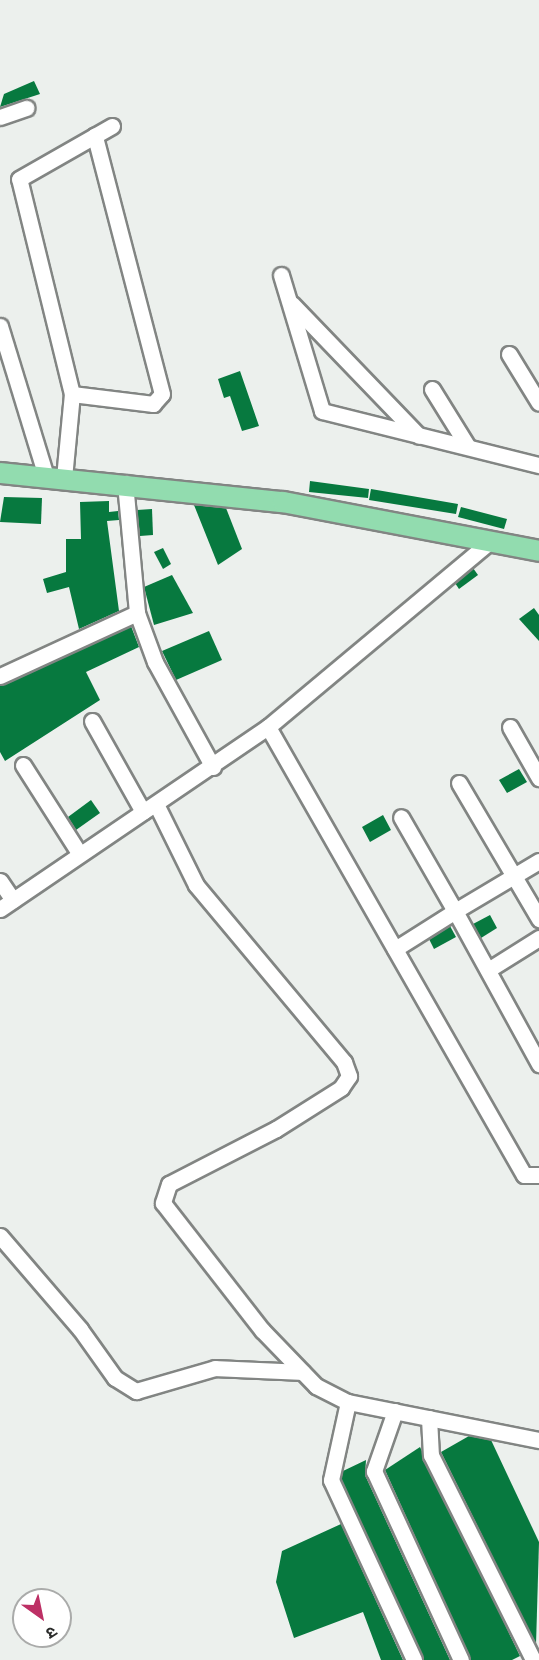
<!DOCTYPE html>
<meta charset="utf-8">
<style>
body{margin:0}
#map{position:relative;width:539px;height:1660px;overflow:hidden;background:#ecf0ed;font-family:"Sofia Sans Condensed","Noto Sans Devanagari",sans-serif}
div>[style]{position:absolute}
.building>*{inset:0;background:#07793f}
.roads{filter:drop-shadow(2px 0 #828583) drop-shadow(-2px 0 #828583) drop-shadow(0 2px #828583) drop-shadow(0 -2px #828583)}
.minor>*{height:15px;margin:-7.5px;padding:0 7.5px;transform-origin:7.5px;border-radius:7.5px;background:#fff}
.major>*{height:20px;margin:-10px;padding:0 10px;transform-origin:10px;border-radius:10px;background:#92dcaf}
span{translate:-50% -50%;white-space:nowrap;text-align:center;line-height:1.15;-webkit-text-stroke:6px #fff;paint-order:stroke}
.north{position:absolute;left:12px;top:1588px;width:60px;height:60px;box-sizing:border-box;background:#fff;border:2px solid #aaabaa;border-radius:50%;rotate:147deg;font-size:16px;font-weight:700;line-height:24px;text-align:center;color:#2b2c2b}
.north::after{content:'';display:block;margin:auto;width:21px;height:27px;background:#bd3065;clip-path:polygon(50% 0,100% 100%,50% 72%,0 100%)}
</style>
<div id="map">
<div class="building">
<div style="clip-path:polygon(34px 81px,40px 94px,0 107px,4px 94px)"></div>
<div style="clip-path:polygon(240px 371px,259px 426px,242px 431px,230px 396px,224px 398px,218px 379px)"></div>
<div style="clip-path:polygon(310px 481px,369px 489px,368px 498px,309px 492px)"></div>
<div style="clip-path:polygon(371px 489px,458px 504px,456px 514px,369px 500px)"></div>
<div style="clip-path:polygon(4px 497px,42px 498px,41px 524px,0 522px)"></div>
<div style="clip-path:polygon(109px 501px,109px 512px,118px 511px,119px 520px,107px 521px,119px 611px,79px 629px,69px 587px,47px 593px,43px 579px,66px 572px,66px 539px,81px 539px,80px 502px)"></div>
<div style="clip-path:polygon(194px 505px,226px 508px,242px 549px,218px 565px)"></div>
<div style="clip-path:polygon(461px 507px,507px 519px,504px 529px,458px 517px)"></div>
<div style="clip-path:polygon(152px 509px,153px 535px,140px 536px,137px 510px)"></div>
<div style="clip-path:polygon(163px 548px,171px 564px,163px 569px,154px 552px)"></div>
<div style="clip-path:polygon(473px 568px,478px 575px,459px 589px,455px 583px)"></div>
<div style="clip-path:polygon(172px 575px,193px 613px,154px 625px,144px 587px)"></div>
<div style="clip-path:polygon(534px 608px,539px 615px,539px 641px,519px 619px)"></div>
<div style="clip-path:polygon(131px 626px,139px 647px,86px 672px,100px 700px,5px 761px,0 752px,0 686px)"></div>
<div style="clip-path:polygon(209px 631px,222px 660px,176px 680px,162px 651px)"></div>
<div style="clip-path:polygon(519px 769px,527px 782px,507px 793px,499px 780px)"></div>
<div style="clip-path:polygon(91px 800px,100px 813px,76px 830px,68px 817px)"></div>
<div style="clip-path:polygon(383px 815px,391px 830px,370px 842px,362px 827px)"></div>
<div style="clip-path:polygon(490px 915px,497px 928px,481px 938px,473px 924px)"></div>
<div style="clip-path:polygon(450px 926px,456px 937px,434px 949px,429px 939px)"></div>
<div style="clip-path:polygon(469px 1436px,491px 1440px,539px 1542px,536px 1645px,441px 1452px)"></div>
<div style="clip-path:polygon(420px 1447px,520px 1656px,512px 1660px,471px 1660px,385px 1470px)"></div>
<div style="clip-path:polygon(366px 1460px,365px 1475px,450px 1660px,424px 1660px,341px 1479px,343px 1471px)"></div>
<div style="clip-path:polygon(341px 1524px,403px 1660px,381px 1660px,363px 1612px,294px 1638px,276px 1582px,282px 1551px)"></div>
</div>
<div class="roads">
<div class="minor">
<div style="left:0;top:117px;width:28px;rotate:-19deg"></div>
<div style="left:281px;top:275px;width:142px;rotate:73.2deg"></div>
<div style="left:322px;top:411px;width:224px;rotate:14deg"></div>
<div style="left:292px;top:304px;width:183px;rotate:46.1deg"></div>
<div style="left:0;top:326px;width:157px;rotate:73deg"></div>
<div style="left:509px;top:354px;width:57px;rotate:58.5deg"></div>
<div style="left:432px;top:389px;width:68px;rotate:58.2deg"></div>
<div style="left:72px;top:394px;width:82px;rotate:7deg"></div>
<div style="left:153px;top:404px;width:13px;rotate:-48deg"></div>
<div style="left:162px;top:394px;width:267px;rotate:-104.6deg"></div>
<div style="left:64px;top:478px;width:84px;rotate:-84.6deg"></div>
<div style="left:72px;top:394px;width:221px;rotate:-103.8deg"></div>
<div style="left:19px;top:179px;width:107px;rotate:-29.7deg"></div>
<div style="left:125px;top:483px;width:131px;rotate:84.7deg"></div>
<div style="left:0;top:676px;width:151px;rotate:-24.7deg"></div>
<div style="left:137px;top:613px;width:52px;rotate:69.8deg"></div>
<div style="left:155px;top:662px;width:120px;rotate:61.1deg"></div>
<div style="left:92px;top:721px;width:104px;rotate:60.7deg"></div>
<div style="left:268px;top:727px;width:516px;rotate:60.26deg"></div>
<div style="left:524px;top:1175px;width:15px"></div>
<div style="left:510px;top:727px;width:59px;rotate:60.4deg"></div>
<div style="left:23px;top:765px;width:104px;rotate:57.5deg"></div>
<div style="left:459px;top:783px;width:158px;rotate:59.5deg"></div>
<div style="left:156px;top:804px;width:90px;rotate:63.7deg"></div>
<div style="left:196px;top:885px;width:231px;rotate:50.1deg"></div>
<div style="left:344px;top:1062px;width:15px;rotate:70deg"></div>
<div style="left:349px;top:1076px;width:14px;rotate:124deg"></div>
<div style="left:341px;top:1088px;width:77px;rotate:147.8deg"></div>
<div style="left:276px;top:1129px;width:120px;rotate:152.8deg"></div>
<div style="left:169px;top:1184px;width:20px;rotate:108deg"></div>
<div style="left:163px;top:1203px;width:161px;rotate:52.1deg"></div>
<div style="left:262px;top:1330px;width:78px;rotate:46deg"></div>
<div style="left:316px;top:1386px;width:36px;rotate:27deg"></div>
<div style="left:348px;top:1402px;width:195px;rotate:11.3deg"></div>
<div style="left:539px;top:861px;width:98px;rotate:149.2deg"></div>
<div style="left:455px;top:911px;width:175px;rotate:61.2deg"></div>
<div style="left:0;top:881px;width:23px;rotate:56deg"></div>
<div style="left:0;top:909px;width:324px;rotate:-34.2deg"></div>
<div style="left:268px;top:727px;width:288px;rotate:-39.9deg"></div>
<div style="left:395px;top:949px;width:71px;rotate:-32.3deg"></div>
<div style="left:455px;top:911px;width:108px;rotate:-119.9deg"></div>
<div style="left:488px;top:970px;width:60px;rotate:-32.1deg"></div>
<div style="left:0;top:1236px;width:123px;rotate:49.3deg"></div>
<div style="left:80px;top:1329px;width:60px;rotate:54.5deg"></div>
<div style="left:115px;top:1378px;width:25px;rotate:32deg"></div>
<div style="left:136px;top:1391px;width:82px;rotate:-16.2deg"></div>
<div style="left:215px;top:1368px;width:87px;rotate:2.6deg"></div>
<div style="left:348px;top:1402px;width:80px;rotate:102.3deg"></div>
<div style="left:331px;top:1480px;width:198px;rotate:65.2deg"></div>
<div style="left:395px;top:1411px;width:64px;rotate:109.3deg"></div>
<div style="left:374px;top:1471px;width:208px;rotate:65.3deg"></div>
<div style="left:429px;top:1418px;width:37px;rotate:87deg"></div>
<div style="left:431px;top:1455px;width:227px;rotate:63.5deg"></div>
</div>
<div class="major">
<div style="left:0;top:473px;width:284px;rotate:5.9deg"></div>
<div style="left:283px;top:502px;width:261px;rotate:10.8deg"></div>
</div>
</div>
<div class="north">उ</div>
</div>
